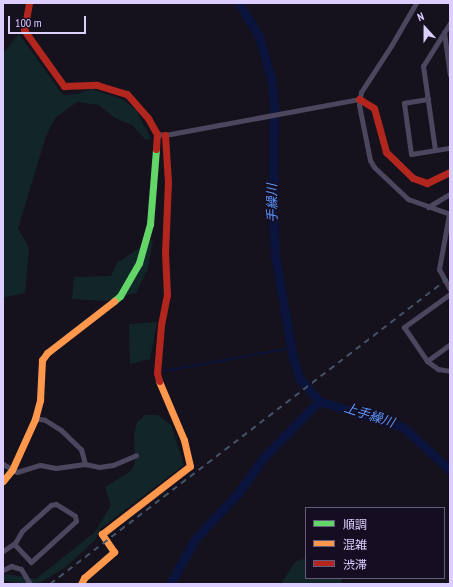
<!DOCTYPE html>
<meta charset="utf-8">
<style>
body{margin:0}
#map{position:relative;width:453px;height:587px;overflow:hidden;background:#16121d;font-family:"PT Sans Narrow","Noto Sans JP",sans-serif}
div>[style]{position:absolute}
.green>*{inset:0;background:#12262a}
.stream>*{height:1.5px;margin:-0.75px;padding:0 0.75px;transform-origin:0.75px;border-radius:0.75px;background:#0a143d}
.river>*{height:9px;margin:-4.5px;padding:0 4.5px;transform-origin:4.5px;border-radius:4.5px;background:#0a143d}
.street>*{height:5px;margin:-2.5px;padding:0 2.5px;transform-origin:2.5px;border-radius:2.5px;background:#4c475e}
.fast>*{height:7px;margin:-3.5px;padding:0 3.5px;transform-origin:3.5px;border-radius:3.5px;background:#63d668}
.slow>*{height:7px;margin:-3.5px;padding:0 3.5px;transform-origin:3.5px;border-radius:3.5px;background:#ff974d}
.jam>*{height:7px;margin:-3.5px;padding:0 3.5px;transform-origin:3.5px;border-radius:3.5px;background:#b3261e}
.rail>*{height:1.5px;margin-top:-0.75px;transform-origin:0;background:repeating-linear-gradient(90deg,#455368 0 6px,transparent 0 11px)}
span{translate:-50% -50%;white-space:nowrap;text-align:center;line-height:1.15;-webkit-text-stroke:3px #150e22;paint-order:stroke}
.water-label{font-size:13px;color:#5d9aff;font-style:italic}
.frame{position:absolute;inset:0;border:4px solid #dccfff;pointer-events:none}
.legend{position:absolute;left:305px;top:507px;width:140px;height:72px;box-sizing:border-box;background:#150e22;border:1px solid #655b7a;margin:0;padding:5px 7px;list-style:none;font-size:12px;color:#dccfff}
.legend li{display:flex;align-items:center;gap:8px;height:20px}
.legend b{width:20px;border:1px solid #655b7a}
.north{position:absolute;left:405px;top:8px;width:40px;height:40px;-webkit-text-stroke:3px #150e22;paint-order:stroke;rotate:339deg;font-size:11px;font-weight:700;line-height:16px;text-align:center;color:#dccfff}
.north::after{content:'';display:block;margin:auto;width:14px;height:18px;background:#dccfff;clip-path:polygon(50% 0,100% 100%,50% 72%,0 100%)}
.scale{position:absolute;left:8px;top:16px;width:78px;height:18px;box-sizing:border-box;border:2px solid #dccfff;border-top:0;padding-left:5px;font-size:12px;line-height:14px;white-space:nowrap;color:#dccfff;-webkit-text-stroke:3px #150e22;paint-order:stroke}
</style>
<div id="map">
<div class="green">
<div style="clip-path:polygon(19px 34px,63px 95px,78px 94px,91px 89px,122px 99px,136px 110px,151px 139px,145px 139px,132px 125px,115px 118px,99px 105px,77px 102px,55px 118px,46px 136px,18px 228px,29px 248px,25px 293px,5px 297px,3px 301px,3px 54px)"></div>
<div style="clip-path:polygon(153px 239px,148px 268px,136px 293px,106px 301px,72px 299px,74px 277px,111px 276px,117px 263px)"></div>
<div style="clip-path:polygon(157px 322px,150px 359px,130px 364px,129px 324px)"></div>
<div style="clip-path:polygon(145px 415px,158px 415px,171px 425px,184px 465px,100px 529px,96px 539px,66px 567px,38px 584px,18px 584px,3px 580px,3px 576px,6px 574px,36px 579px,95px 532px,111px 505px,105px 487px,131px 471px,135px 463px,134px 434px,137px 422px)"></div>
<div style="clip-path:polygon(306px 558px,306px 578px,341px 578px,342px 584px,281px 584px,295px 562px)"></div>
</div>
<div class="stream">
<div style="left:164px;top:371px;width:130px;rotate:-10.2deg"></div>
</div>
<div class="river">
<div style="left:239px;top:3px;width:39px;rotate:59deg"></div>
<div style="left:259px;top:36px;width:44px;rotate:74.1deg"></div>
<div style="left:271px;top:78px;width:26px;rotate:83deg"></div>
<div style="left:274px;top:104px;width:105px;rotate:90.5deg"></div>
<div style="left:273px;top:209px;width:46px;rotate:87.5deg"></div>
<div style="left:275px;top:255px;width:105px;rotate:80.1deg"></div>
<div style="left:293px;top:358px;width:22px;rotate:72deg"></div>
<div style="left:300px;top:379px;width:29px;rotate:49deg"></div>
<div style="left:319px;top:401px;width:88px;rotate:17.2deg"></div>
<div style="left:403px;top:427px;width:64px;rotate:42.5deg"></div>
<div style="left:170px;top:584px;width:51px;rotate:-60.9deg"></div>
<div style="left:195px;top:539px;width:63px;rotate:-46.9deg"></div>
<div style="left:238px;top:493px;width:44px;rotate:-54.2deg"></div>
<div style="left:264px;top:457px;width:78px;rotate:-45.5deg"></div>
</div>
<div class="street">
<div style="left:416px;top:3px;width:50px;rotate:120.2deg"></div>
<div style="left:391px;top:46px;width:55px;rotate:123.1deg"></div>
<div style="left:361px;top:92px;width:13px;rotate:99deg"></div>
<div style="left:359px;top:105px;width:56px;rotate:78.7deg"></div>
<div style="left:370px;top:160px;width:8px;rotate:60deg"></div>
<div style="left:374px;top:167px;width:47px;rotate:43.3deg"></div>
<div style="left:408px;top:199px;width:45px;rotate:19.7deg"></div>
<div style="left:444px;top:32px;width:43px;rotate:82.1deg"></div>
<div style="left:428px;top:99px;width:24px;rotate:171deg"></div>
<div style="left:404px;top:103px;width:51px;rotate:82.2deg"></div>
<div style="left:411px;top:154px;width:39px;rotate:-9deg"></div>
<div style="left:157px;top:134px;width:8px;rotate:7deg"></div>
<div style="left:165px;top:135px;width:197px;rotate:-10.5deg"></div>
<div style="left:435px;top:150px;width:85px;rotate:-98.1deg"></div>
<div style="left:423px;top:66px;width:51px;rotate:-57.9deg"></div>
<div style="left:428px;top:207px;width:26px;rotate:-31deg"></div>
<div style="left:449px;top:214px;width:56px;rotate:100.3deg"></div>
<div style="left:439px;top:269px;width:24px;rotate:62deg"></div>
<div style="left:450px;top:294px;width:57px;rotate:144.3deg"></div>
<div style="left:404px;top:327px;width:41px;rotate:55.9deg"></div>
<div style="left:427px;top:361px;width:14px;rotate:36deg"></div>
<div style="left:438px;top:369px;width:12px;rotate:9deg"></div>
<div style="left:427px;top:361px;width:29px;rotate:-36deg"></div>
<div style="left:35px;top:418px;width:10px;rotate:11deg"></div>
<div style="left:45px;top:420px;width:19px;rotate:32deg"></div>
<div style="left:61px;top:430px;width:28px;rotate:44deg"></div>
<div style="left:81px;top:449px;width:16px;rotate:75deg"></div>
<div style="left:3px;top:464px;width:16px;rotate:30deg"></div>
<div style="left:17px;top:472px;width:24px;rotate:-17deg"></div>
<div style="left:40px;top:465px;width:16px;rotate:11deg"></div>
<div style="left:56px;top:468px;width:29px;rotate:-8deg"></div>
<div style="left:85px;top:464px;width:14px;rotate:12deg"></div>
<div style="left:99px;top:467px;width:14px;rotate:-8deg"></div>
<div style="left:113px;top:465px;width:25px;rotate:-23deg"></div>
<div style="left:3px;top:551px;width:14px;rotate:-34deg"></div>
<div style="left:15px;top:543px;width:14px;rotate:-60deg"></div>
<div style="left:22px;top:531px;width:39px;rotate:-42deg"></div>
<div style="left:51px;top:505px;width:5px;rotate:-11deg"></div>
<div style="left:56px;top:504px;width:22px;rotate:32deg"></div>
<div style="left:75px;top:516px;width:5px;rotate:79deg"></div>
<div style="left:76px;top:521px;width:61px;rotate:137.7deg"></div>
<div style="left:31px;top:562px;width:25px;rotate:-133deg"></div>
<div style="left:3px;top:570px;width:9px;rotate:-27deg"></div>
<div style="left:11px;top:566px;width:10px;rotate:17deg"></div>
<div style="left:21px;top:569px;width:17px;rotate:59deg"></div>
</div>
<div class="fast">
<div style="left:114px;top:301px;width:8px;rotate:-40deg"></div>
<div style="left:120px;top:296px;width:38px;rotate:-60deg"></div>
<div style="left:139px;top:263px;width:41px;rotate:-74.2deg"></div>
<div style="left:150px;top:224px;width:75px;rotate:-85.4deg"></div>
</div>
<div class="slow">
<div style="left:3px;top:481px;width:14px;rotate:-51deg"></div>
<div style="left:12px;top:470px;width:56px;rotate:-65.7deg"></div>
<div style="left:35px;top:419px;width:20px;rotate:-75deg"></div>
<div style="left:40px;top:400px;width:40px;rotate:-87.1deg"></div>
<div style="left:42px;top:360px;width:9px;rotate:-54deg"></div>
<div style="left:47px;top:353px;width:85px;rotate:-37.8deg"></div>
<div style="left:81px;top:584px;width:7px;rotate:-63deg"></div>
<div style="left:84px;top:578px;width:40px;rotate:-41deg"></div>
<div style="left:114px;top:552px;width:22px;rotate:-124deg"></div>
<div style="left:102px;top:534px;width:111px;rotate:-37.7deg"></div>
<div style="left:190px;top:466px;width:27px;rotate:-103deg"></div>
<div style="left:184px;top:440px;width:64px;rotate:-113deg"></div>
</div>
<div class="jam">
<div style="left:29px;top:3px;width:27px;rotate:100deg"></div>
<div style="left:24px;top:30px;width:69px;rotate:54.5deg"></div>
<div style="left:64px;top:86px;width:33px;rotate:-2deg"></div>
<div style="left:97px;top:85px;width:31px;rotate:17deg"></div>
<div style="left:127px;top:94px;width:32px;rotate:49deg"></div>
<div style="left:148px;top:118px;width:18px;rotate:61deg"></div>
<div style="left:157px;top:134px;width:15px;rotate:94deg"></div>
<div style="left:359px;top:99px;width:17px;rotate:31deg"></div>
<div style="left:374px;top:108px;width:46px;rotate:74.7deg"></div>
<div style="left:386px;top:152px;width:37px;rotate:44deg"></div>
<div style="left:413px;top:178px;width:15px;rotate:20deg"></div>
<div style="left:427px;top:183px;width:25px;rotate:-26deg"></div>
<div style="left:159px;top:381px;width:8px;rotate:-104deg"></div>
<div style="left:157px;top:373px;width:48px;rotate:-85.2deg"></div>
<div style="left:161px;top:325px;width:31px;rotate:-79deg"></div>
<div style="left:167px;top:295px;width:42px;rotate:-92.7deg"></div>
<div style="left:165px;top:253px;width:71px;rotate:-87.6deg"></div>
<div style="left:168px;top:182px;width:47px;rotate:-93.7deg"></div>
</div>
<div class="rail">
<div style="left:50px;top:584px;width:504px;rotate:-37.51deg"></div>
</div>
<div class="water-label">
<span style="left:273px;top:203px;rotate:-91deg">手繰川</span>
<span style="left:369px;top:416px;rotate:18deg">上手繰川</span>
</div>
<div class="frame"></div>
<ul class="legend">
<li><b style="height:5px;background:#63d668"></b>順調</li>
<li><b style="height:5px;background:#ff974d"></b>混雑</li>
<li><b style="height:5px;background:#b3261e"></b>渋滞</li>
</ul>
<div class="north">N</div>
<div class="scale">100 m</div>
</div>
